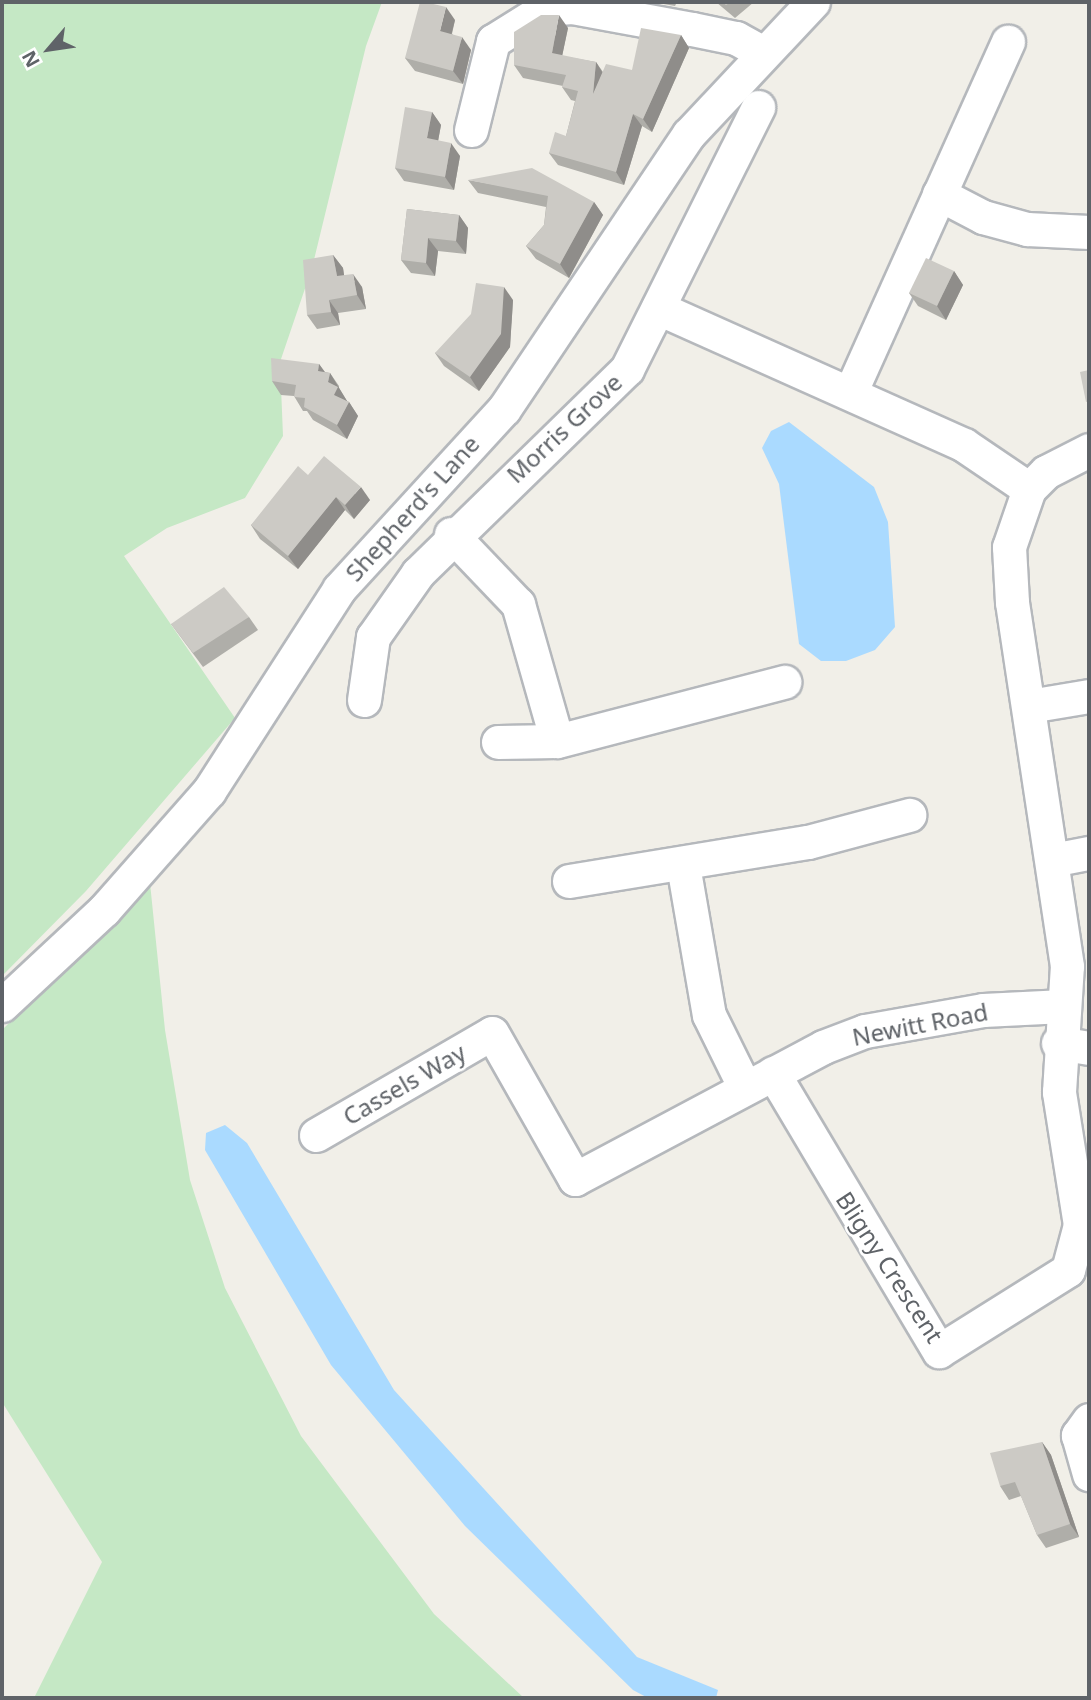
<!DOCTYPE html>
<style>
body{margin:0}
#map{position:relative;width:1091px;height:1700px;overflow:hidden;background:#f1efe8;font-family:"Noto Sans",sans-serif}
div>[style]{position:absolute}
.green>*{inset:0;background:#c5e8c5}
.water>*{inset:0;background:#aadaff}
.roads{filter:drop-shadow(2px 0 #b5b8bc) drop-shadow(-2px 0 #b5b8bc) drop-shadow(0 2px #b5b8bc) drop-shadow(0 -2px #b5b8bc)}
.minor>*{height:33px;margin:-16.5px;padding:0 16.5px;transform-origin:16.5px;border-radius:16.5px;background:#fff}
.wall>*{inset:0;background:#afaea9}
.shaded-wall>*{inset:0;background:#8f8d8a}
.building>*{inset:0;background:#cccac5}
span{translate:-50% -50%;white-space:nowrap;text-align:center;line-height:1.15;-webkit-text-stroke:5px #fff;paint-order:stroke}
.street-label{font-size:24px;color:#5f6368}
.frame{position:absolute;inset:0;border:4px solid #5f6368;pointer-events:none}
.north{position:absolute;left:14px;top:14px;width:70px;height:70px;-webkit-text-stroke:5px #fff;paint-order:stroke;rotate:241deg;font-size:19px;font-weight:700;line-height:28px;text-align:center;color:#5f6368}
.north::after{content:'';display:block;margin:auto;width:24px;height:32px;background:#5f6368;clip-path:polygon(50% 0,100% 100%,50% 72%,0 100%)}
</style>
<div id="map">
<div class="green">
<div style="clip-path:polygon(2px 2px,382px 2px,366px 46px,312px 268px,280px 362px,283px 436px,245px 498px,167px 528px,124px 556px,235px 718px,86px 891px,2px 976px)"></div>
<div style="clip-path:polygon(150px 883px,165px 1030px,190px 1180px,225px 1288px,301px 1436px,434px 1614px,524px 1698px,34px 1698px,102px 1562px,2px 1402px,2px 1030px)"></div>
</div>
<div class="water">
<div style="clip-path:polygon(789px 422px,874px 487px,888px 522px,895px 627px,875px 650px,846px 661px,821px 661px,799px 644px,779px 484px,762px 448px,771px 431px)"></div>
<div style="clip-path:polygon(225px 1125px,247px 1143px,394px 1390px,637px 1657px,718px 1690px,716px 1698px,648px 1698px,633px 1690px,465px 1526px,331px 1365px,205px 1150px,206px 1133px)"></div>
</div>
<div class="roads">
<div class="minor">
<div style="left:471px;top:130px;width:92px;rotate:-76.1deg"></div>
<div style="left:493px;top:41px;width:60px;rotate:-32.1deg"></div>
<div style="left:544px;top:9px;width:28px;rotate:-4deg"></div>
<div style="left:572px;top:7px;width:122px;rotate:10.4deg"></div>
<div style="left:692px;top:29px;width:45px;rotate:11.6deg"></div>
<div style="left:736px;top:38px;width:31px;rotate:29deg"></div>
<div style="left:939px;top:194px;width:50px;rotate:27.6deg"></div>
<div style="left:983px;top:217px;width:46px;rotate:15.3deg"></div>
<div style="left:1027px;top:229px;width:62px;rotate:2.8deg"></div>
<div style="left:658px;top:308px;width:335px;rotate:24.1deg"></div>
<div style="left:964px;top:445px;width:78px;rotate:34.1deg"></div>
<div style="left:851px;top:391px;width:383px;rotate:-65.8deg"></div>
<div style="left:451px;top:534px;width:97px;rotate:46.3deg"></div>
<div style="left:518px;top:604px;width:142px;rotate:74.1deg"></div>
<div style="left:364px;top:700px;width:64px;rotate:-81.9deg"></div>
<div style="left:373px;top:637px;width:78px;rotate:-54.9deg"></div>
<div style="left:418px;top:573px;width:292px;rotate:-44.3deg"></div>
<div style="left:627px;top:369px;width:293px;rotate:-63.4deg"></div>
<div style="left:1029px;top:706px;width:61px;rotate:-9.5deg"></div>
<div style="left:498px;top:742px;width:59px;rotate:-1deg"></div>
<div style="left:557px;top:741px;width:235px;rotate:-14.6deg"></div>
<div style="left:1052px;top:860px;width:38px;rotate:-11deg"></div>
<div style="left:683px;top:865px;width:152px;rotate:80.2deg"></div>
<div style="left:709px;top:1015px;width:81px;rotate:63.7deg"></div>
<div style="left:569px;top:881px;width:242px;rotate:-9.3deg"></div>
<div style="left:808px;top:842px;width:105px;rotate:-15deg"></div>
<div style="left:2px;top:1005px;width:139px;rotate:-43deg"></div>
<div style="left:104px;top:910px;width:159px;rotate:-48.6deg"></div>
<div style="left:209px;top:791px;width:240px;rotate:-57.2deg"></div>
<div style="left:339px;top:589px;width:244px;rotate:-47.5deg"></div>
<div style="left:504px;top:409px;width:331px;rotate:-56.1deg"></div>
<div style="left:689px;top:134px;width:181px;rotate:-46.8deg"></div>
<div style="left:1058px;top:1043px;width:31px;rotate:9deg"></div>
<div style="left:773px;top:1073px;width:324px;rotate:59.2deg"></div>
<div style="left:939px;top:1351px;width:152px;rotate:-32.1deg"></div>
<div style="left:1068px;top:1270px;width:47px;rotate:-75.1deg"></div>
<div style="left:1080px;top:1225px;width:135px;rotate:-99deg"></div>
<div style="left:1059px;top:1092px;width:126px;rotate:-86.4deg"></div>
<div style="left:1067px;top:966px;width:368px;rotate:-98.6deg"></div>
<div style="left:1012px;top:602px;width:55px;rotate:-93.1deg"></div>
<div style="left:1009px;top:547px;width:61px;rotate:-71deg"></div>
<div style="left:1029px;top:489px;width:24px;rotate:-45deg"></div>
<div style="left:1046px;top:472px;width:48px;rotate:-27.1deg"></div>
<div style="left:316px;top:1135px;width:203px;rotate:-30.1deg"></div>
<div style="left:492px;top:1033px;width:168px;rotate:60.4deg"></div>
<div style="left:575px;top:1179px;width:281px;rotate:-28deg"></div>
<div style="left:823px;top:1047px;width:45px;rotate:-20.9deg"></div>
<div style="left:865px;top:1031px;width:120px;rotate:-10.1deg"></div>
<div style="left:983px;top:1010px;width:81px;rotate:-2.8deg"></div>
<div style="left:1089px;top:1420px;width:19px;rotate:126deg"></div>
<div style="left:1078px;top:1435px;width:41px;rotate:74.2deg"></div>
</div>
</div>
<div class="wall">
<div style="clip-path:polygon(657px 2px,677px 2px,675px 6px,658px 3px)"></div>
<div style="clip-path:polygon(716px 2px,754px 2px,735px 18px)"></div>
<div style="clip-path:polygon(455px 20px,452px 34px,471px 50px,463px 84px,415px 71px,405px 58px)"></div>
<div style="clip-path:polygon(568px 28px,562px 56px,596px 62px,603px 72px,632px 70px,681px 35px,689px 48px,652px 132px,642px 126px,624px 185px,558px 165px,549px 153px,566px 136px,575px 101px,571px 100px,562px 87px,563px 86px,523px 78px,514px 65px)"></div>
<div style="clip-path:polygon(432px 112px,441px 125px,438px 141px,460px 156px,454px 190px,404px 181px,395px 168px)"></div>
<div style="clip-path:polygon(468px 180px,594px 202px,603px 215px,569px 278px,536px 259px,526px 246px,544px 225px,546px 207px,478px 193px)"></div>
<div style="clip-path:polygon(407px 209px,459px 215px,468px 228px,466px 254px,438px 251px,435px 276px,411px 273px,401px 260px)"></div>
<div style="clip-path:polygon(333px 255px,343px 268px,344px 275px,362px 287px,366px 309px,338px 313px,340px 325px,317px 329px,307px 315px)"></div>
<div style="clip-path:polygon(954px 271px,963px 285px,946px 320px,918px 306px,909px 293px)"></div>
<div style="clip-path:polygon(513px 300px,510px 347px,479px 391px,444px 366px,435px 353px)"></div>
<div style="clip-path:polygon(319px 364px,325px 372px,330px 373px,339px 386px,339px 388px,347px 401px,349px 402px,358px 416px,347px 439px,313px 420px,307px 411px,303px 411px,294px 396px,281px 395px,272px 381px)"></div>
<div style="clip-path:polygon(308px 475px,370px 500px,354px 519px,345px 510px,298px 569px,260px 539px,251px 525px)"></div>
<div style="clip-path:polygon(249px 617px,258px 630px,203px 667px,171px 624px)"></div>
<div style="clip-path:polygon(1042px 1442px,1051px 1455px,1079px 1537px,1046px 1548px,1037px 1535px,1021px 1496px,1009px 1500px,1000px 1486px)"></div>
</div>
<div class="shaded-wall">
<div style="clip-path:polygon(446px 7px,455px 20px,449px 44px,440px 31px)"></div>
<div style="clip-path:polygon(559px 15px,568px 28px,560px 66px,552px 53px)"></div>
<div style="clip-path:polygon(681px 35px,689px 48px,652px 132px,643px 119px)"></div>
<div style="clip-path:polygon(462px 37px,471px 50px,463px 84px,453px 71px)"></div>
<div style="clip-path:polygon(596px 62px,604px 75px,593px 94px)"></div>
<div style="clip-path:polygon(432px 112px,441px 125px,436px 152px,427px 138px)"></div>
<div style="clip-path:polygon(633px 114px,642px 126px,624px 185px,616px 172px)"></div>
<div style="clip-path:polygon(451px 143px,460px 156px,454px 190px,445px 177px)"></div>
<div style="clip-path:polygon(594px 202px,603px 215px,569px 278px,560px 264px)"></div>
<div style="clip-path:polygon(459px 215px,468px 228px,466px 254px,456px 241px)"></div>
<div style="clip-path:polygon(428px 238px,438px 251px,435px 276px,426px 263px)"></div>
<div style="clip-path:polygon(333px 255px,343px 268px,346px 289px,337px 276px)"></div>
<div style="clip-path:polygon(954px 271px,963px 285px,946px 320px,937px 306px)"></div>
<div style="clip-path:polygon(353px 274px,362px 287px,366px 309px,357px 295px)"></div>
<div style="clip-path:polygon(504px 287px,513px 300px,510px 347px,479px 391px,470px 377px)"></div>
<div style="clip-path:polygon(329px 300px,338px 313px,340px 325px,331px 312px)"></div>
<div style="clip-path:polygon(319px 364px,329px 378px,318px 371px)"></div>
<div style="clip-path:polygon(330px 373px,347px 401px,343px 408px,334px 395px,328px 382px)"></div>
<div style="clip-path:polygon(349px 402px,358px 416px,347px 439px,337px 425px)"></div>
<div style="clip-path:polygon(361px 487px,370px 500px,354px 519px,345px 505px)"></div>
<div style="clip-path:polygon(336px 497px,345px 510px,298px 569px,288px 556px)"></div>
<div style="clip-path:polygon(1042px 1442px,1051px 1455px,1079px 1537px,1070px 1524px)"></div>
</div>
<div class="building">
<div style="clip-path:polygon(420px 2px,425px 2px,446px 7px,440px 31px,462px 37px,453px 71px,405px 58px)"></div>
<div style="clip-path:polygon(722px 2px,731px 2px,726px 5px)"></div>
<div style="clip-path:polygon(541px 15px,559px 15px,552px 53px,596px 62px,593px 94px,606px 64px,632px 70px,641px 28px,681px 35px,643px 119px,633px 114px,616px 172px,549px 153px,555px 132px,566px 136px,578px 91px,562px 87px,566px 75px,514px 65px,514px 32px)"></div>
<div style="clip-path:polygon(405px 107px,432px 112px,427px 138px,451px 143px,445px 177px,395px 168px)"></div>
<div style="clip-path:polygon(532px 168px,594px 202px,560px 264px,526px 246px,544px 225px,548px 196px,468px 180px)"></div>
<div style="clip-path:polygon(407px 209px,459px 215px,456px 241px,428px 238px,426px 263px,401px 260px)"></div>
<div style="clip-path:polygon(333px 255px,337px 276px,353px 274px,357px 295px,329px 300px,331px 312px,307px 315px,303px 260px)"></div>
<div style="clip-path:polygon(926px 258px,954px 271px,937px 306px,909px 293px)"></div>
<div style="clip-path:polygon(476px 283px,504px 287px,501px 334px,470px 377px,435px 353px,471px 314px)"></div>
<div style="clip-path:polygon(271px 358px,319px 364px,318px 371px,330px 373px,328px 382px,338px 387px,334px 395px,349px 402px,337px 425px,304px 407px,305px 398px,294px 397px,296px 385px,272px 381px)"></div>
<div style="clip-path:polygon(1089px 370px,1089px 401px,1086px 402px,1080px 372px)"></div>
<div style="clip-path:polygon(324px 456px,361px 487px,345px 505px,336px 497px,288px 556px,251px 525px,298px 466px,308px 475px)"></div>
<div style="clip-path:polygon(224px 587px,249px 617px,193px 653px,171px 624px)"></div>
<div style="clip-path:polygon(1042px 1442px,1070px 1524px,1037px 1535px,1015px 1482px,1000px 1486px,990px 1453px)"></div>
</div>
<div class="street-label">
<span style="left:564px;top:428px;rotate:-43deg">Morris Grove</span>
<span style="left:412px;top:508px;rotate:-48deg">Shepherd's Lane</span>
<span style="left:920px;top:1024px;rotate:-11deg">Newitt Road</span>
<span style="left:404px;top:1084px;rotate:-30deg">Cassels Way</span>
<span style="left:890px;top:1267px;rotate:57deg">Bligny Crescent</span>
</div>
<div class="frame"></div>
<div class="north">N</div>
</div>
